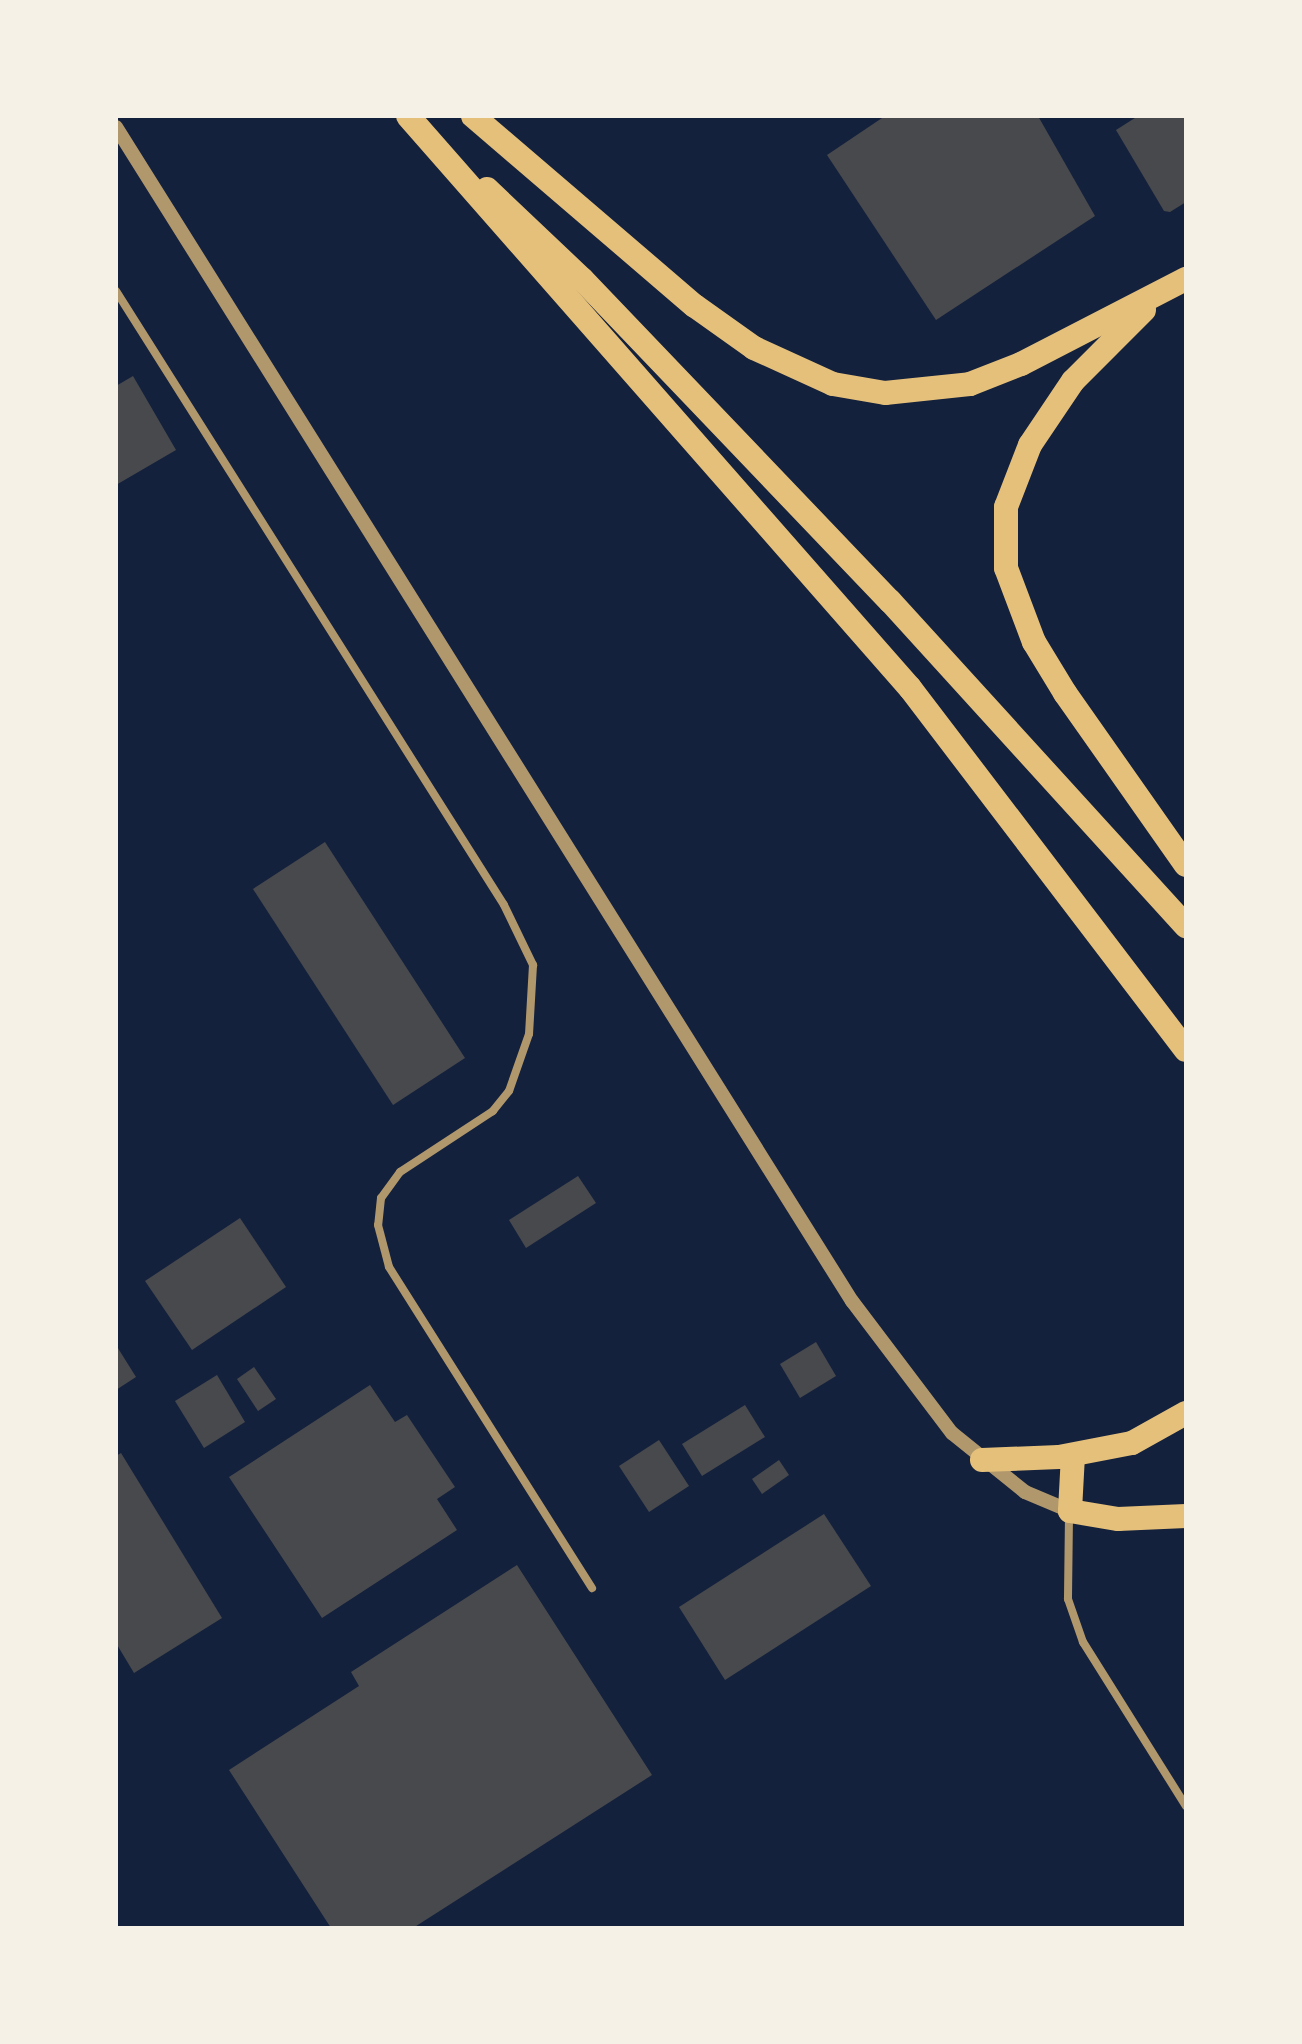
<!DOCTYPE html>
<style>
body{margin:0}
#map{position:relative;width:1302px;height:2044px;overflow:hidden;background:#14213d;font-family:"Golos Text",sans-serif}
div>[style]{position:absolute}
.building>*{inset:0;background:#48494c}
.minor>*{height:8px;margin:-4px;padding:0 4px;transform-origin:4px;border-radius:4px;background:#b1986c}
.tertiary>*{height:14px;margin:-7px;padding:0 7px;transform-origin:7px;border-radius:7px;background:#b1986c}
.motorway>*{height:24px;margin:-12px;padding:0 12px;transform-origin:12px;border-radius:12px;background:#e5c07b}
span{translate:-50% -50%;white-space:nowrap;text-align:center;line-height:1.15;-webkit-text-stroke:6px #f6f1e7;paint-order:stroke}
.frame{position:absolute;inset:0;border:118px solid #f6f1e7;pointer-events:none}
</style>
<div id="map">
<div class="building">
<div style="clip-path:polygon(885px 116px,1038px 116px,1095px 216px,936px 320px,827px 155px)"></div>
<div style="clip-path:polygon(1138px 116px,1186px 116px,1186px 202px,1170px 212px,1164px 211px,1116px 130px)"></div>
<div style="clip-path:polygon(133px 376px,176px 450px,116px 485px,116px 386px)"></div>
<div style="clip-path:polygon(325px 842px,465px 1058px,393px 1105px,253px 889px)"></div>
<div style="clip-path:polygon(578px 1176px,596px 1203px,526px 1248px,509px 1220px)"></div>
<div style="clip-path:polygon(240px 1218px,286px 1287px,192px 1350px,145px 1281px)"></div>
<div style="clip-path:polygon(816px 1342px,836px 1376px,800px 1398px,780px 1364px)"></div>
<div style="clip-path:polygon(116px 1345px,136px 1377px,116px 1390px)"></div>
<div style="clip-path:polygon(254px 1367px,276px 1399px,258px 1411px,237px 1379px)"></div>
<div style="clip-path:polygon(217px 1375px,245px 1422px,204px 1448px,175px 1401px)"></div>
<div style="clip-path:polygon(370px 1385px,395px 1422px,407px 1415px,455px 1487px,437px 1499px,457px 1530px,322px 1618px,229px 1477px)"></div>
<div style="clip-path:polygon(745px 1405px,765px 1437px,702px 1476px,682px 1444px)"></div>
<div style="clip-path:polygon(659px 1440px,689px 1486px,649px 1512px,619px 1466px)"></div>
<div style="clip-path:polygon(121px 1453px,222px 1618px,134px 1673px,116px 1643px,116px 1456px)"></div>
<div style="clip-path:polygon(779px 1460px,789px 1475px,762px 1494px,752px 1479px)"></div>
<div style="clip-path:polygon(824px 1514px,871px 1586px,725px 1680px,679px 1607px)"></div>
<div style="clip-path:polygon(517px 1565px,652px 1775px,413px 1928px,331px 1928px,229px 1770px,359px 1686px,351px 1672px)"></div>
</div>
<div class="minor">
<div style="left:116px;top:291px;width:726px;rotate:57.71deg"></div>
<div style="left:504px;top:905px;width:67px;rotate:64.2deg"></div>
<div style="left:533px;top:965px;width:69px;rotate:93.3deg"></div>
<div style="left:529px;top:1034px;width:60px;rotate:109.3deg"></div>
<div style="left:509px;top:1091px;width:26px;rotate:129deg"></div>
<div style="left:493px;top:1111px;width:111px;rotate:146.7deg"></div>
<div style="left:400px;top:1172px;width:32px;rotate:126deg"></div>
<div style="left:381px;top:1198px;width:27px;rotate:96deg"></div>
<div style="left:378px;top:1225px;width:43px;rotate:75.3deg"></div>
<div style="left:389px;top:1267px;width:380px;rotate:57.7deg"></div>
<div style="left:1069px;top:1515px;width:84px;rotate:90.7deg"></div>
<div style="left:1068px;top:1599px;width:46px;rotate:70.8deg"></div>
<div style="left:1083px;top:1642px;width:194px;rotate:57.9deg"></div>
</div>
<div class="tertiary">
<div style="left:116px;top:127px;width:1386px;rotate:57.92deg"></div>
<div style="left:852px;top:1301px;width:166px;rotate:52.9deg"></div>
<div style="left:952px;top:1433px;width:94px;rotate:38.9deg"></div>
<div style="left:1025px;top:1492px;width:49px;rotate:22.9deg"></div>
</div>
<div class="motorway">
<div style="left:408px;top:116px;width:761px;rotate:48.73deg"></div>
<div style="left:910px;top:688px;width:455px;rotate:52.7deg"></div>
<div style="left:473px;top:116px;width:292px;rotate:40.6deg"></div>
<div style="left:695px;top:306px;width:72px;rotate:35.4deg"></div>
<div style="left:754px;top:348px;width:87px;rotate:24.5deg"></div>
<div style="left:833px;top:384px;width:53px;rotate:9.8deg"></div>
<div style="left:885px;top:393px;width:85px;rotate:-6deg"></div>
<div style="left:970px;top:384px;width:55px;rotate:-21.4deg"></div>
<div style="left:1021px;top:364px;width:186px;rotate:-27.3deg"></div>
<div style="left:487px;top:189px;width:131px;rotate:43.5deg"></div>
<div style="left:582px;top:279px;width:446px;rotate:46.3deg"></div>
<div style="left:890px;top:601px;width:440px;rotate:47.7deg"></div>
<div style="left:1144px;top:310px;width:100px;rotate:135deg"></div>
<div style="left:1073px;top:381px;width:77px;rotate:123.9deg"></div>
<div style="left:1030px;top:445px;width:66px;rotate:111.2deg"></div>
<div style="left:1006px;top:507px;width:61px;rotate:90deg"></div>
<div style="left:1006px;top:568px;width:79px;rotate:69.3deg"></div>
<div style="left:1034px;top:642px;width:60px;rotate:58.7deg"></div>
<div style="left:1065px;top:693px;width:210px;rotate:54.9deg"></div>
<div style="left:1073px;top:1455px;width:56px;rotate:93.1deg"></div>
<div style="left:1070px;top:1511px;width:49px;rotate:9.5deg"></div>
<div style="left:1118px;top:1519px;width:68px;rotate:-2.5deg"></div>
<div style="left:982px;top:1460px;width:77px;rotate:-2.2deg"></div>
<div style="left:1059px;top:1457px;width:74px;rotate:-10.9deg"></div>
<div style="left:1132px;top:1443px;width:62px;rotate:-29.1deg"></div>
</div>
<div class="frame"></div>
</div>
